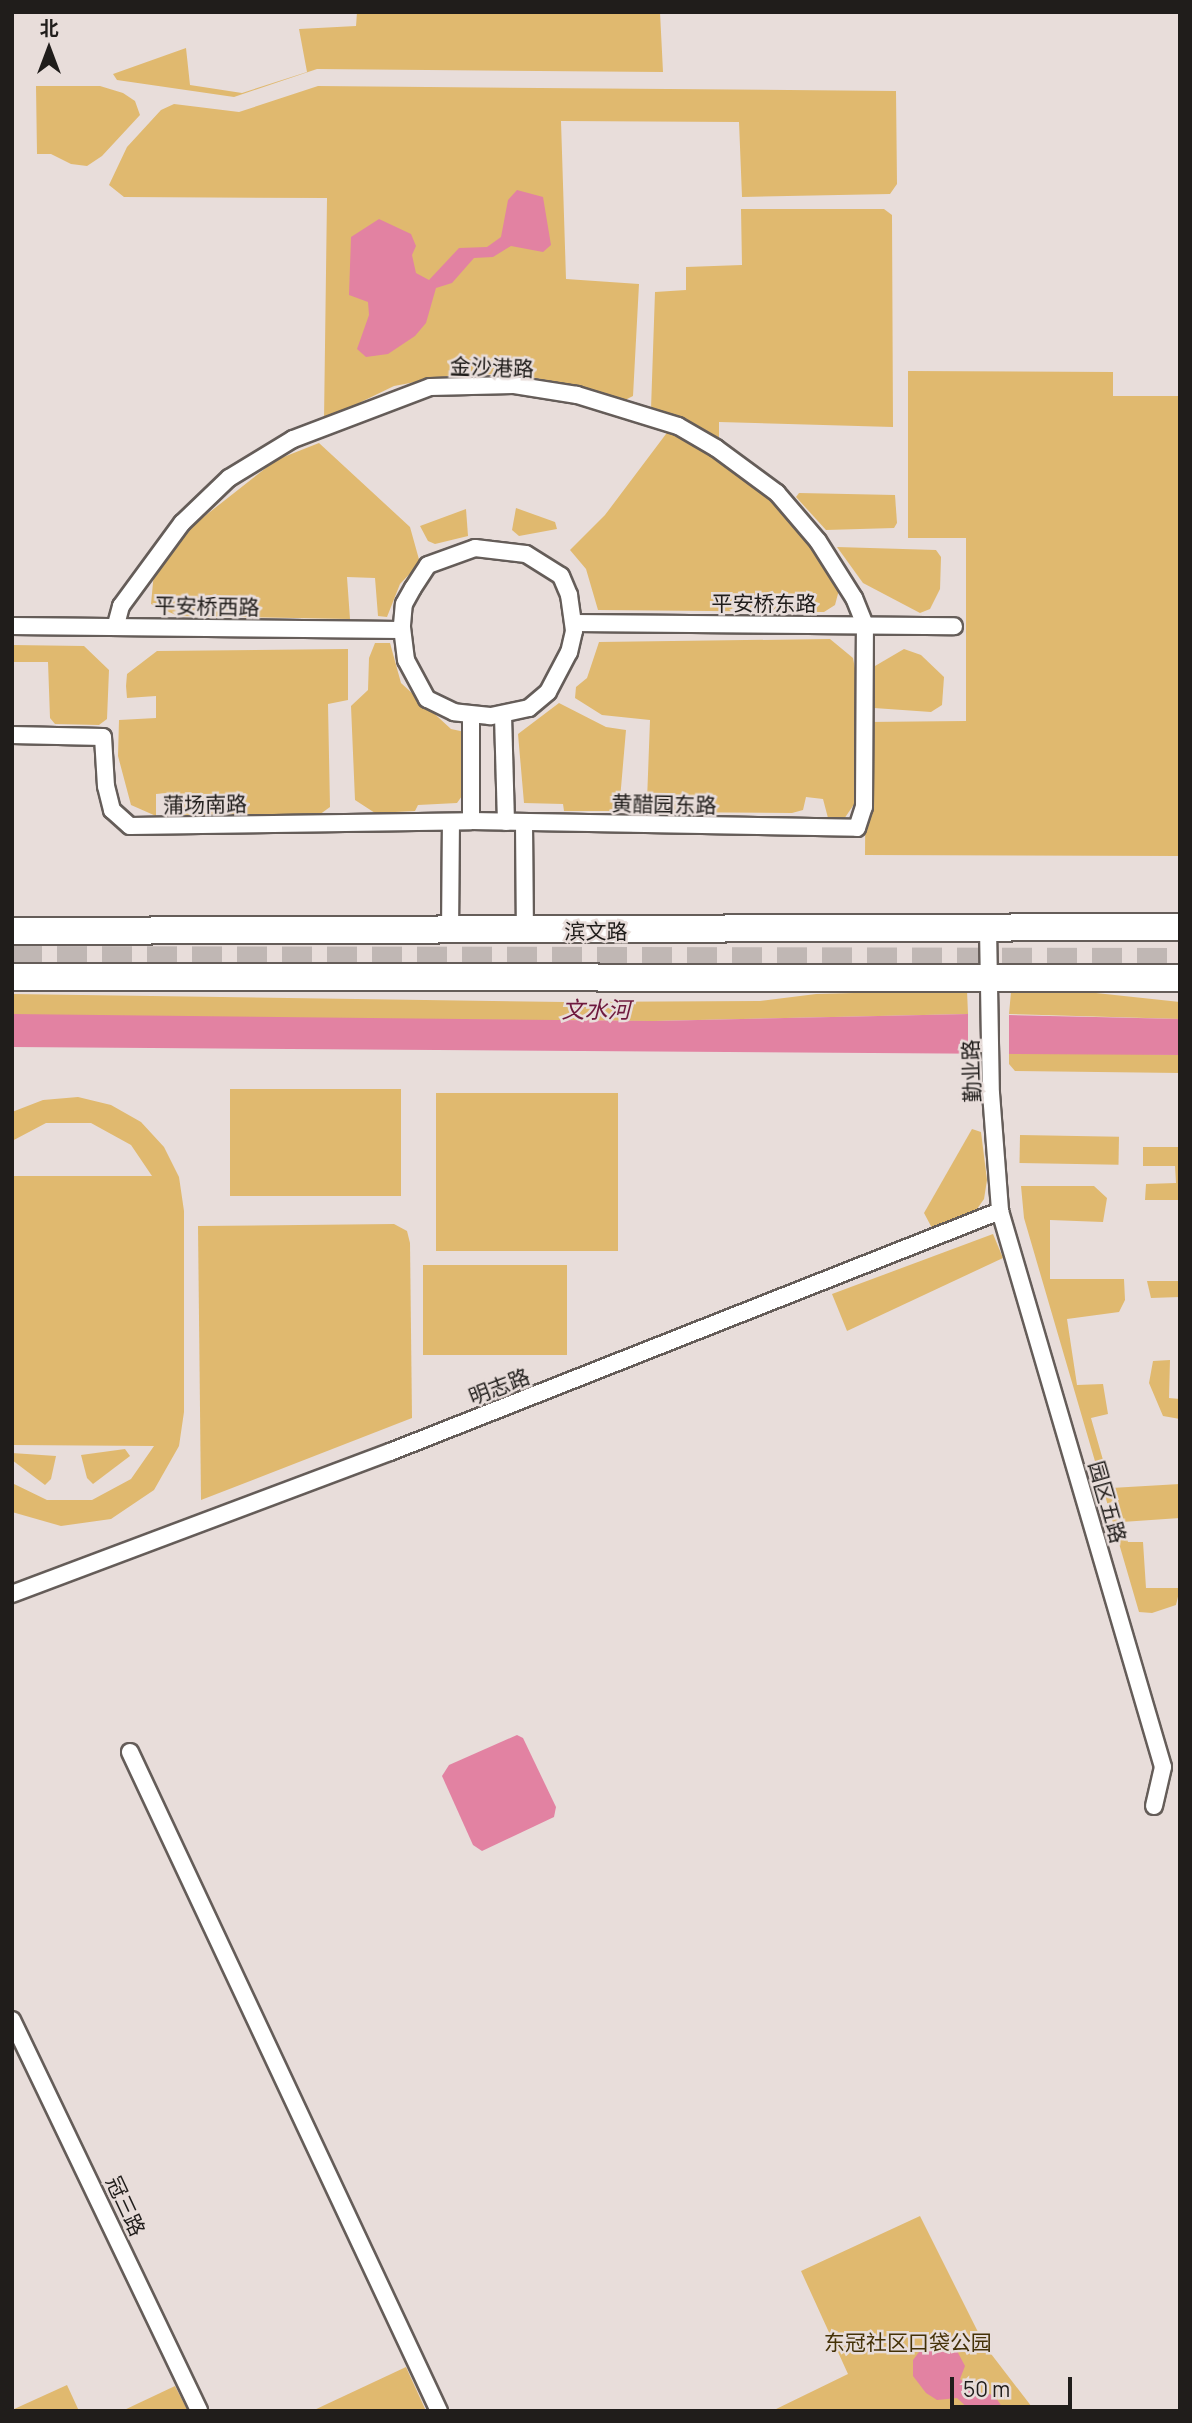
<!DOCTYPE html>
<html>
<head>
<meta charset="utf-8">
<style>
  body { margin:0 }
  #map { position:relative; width:1192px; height:2423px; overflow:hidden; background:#e8ddda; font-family:Manrope,"Noto Sans SC",sans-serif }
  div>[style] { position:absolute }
  .green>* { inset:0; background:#e0b96f; transform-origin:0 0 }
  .water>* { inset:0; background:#e282a2 }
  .pier>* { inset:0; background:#e8ddda; transform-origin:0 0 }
  .highway-tunnel>* { height:30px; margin-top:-15px; transform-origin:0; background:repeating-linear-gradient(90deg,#c0b7b4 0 30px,transparent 0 45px) }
  .roads { filter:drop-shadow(2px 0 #655d59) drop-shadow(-2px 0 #655d59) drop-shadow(0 2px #655d59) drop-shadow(0 -2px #655d59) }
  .street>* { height:16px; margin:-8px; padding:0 8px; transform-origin:8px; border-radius:8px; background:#fff }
  .primary>* { height:26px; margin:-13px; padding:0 13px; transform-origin:13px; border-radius:13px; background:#fff }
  span { translate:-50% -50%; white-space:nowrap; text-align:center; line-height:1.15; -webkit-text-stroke:5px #e8ddda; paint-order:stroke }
  .street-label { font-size:21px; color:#201d1b }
  .park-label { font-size:21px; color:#443107 }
  .water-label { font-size:23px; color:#6e193d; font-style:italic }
  .frame { position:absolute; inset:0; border:14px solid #201d1b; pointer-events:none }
  .north { position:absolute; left:14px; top:14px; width:70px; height:70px; -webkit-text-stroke:5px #e8ddda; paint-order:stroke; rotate:0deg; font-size:19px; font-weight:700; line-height:28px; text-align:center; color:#201d1b }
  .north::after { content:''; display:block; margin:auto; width:24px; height:32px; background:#201d1b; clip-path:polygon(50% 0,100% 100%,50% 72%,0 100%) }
  .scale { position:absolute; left:950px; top:2377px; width:122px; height:32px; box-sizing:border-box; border:4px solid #201d1b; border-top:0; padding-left:9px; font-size:21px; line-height:24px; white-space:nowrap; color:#201d1b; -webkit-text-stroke:5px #e8ddda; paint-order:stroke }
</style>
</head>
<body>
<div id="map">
  <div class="green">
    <i style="clip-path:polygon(357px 12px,660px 12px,663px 72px,317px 69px,234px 97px,117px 80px,113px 74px,186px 48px,190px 85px,242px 93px,307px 72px,299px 29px,356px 26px)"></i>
    <i style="clip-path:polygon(36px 86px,100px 86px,123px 93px,135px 101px,140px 115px,102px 156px,87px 166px,71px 164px,51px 154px,37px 154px)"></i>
    <i style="clip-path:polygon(318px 86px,896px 91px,897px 184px,890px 194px,742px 197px,739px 122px,561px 121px,566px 279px,639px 284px,633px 396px,621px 402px,568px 384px,515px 374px,453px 375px,394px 386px,324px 420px,327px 198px,124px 197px,109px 185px,127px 147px,161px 110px,174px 104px,239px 112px)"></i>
    <i style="clip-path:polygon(741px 209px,884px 209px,892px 215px,893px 427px,719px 422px,719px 439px,651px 409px,655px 292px,686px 290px,686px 267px,742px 265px)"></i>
    <i style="clip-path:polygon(908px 371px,1113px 372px,1113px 396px,1180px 396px,1180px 856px,865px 855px,866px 722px,966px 721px,966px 538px,908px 538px)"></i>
    <i style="clip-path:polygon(669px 430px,707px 449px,771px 495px,834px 577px,839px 590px,835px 605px,824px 612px,598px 610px,586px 569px,570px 550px,605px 515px)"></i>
    <i style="clip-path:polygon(319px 443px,410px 527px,420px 563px,400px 584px,387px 617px,378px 616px,375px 578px,347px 577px,350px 619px,178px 616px,151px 604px,154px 572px,173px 541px,276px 460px)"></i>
    <i style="clip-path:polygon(799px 493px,895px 495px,897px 523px,894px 528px,826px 530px,796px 497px)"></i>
    <i style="clip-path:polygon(516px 508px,555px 522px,557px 529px,519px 536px,512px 530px)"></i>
    <i style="clip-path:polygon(466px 509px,468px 536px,435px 544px,428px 541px,420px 526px)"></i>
    <i style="clip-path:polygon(837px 547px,936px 550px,941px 557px,940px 589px,930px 609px,920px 613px,863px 583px)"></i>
    <i style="clip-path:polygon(830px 639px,853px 658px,856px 674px,859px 797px,844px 819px,828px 818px,823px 799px,806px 797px,803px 810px,792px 813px,654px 812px,647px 801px,650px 720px,602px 715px,575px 698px,576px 687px,587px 678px,599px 642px)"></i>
    <i style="clip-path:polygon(375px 643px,390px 643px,401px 683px,451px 729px,465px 732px,462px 796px,457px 803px,418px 805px,415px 811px,375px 813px,355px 800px,351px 706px,368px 690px,369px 658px)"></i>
    <i style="clip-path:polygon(12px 645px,84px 646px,109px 670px,107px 719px,99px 725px,55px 724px,50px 718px,48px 662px,12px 662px)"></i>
    <i style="clip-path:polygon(348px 649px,348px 700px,328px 704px,330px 807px,319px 815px,176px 816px,169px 810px,167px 793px,156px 794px,156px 816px,131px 805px,118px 756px,119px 720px,156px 718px,156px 696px,127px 698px,126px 686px,127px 674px,157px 651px)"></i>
    <i style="clip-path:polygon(904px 649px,921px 655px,944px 677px,942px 705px,931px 712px,874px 708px,875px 666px)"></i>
    <i style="clip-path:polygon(559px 703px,606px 727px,626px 730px,619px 811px,564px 811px,563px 804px,524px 803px,518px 734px)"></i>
    <i style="clip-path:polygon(967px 990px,968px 1014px,654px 1021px,12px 1017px,12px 994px,564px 1002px,760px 1001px,816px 994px)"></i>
    <i style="clip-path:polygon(1011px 992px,1096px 993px,1180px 1002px,1180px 1019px,1009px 1014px)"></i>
    <i style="clip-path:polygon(1009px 1050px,1180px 1055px,1180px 1073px,1015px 1071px,1009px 1064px)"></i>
    <i style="left:230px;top:1089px;width:171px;height:107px"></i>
    <i style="left:436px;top:1093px;width:182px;height:158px"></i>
    <i style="clip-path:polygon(78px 1097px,111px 1105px,141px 1122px,164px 1147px,179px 1177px,184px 1211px,184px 1412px,179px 1446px,154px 1490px,111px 1519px,61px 1526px,12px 1512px,12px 1483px,47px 1500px,92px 1500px,131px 1479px,154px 1446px,12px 1445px,12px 1176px,152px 1176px,131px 1145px,91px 1123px,46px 1123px,12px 1141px,12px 1112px,43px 1100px)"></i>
    <i style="clip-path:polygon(972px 1129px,981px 1132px,987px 1180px,984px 1199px,977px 1209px,932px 1228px,924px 1213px)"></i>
    <i style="left:1020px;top:1135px;width:99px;height:28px;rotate:1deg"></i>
    <i style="clip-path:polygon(1143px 1147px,1180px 1147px,1180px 1200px,1145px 1200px,1146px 1184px,1176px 1183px,1175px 1166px,1143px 1166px)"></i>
    <i style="clip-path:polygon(1021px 1186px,1094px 1186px,1107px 1198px,1103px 1222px,1050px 1220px,1050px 1279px,1124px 1279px,1125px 1300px,1119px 1312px,1067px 1319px,1077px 1385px,1103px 1384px,1108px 1414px,1091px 1418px,1111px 1488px,1180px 1484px,1180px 1518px,1122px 1522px,1128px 1542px,1143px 1542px,1146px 1588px,1180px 1588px,1176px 1605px,1152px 1613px,1139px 1612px,1024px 1218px)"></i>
    <i style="clip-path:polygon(394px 1224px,407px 1231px,410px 1243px,412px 1418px,201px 1500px,198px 1226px)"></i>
    <i style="clip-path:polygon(993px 1234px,1003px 1258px,847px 1331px,832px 1294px)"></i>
    <i style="left:423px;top:1265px;width:144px;height:90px"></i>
    <i style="clip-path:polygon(1147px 1281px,1180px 1281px,1180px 1297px,1151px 1298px)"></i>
    <i style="clip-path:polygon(1170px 1360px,1169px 1398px,1180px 1399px,1180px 1419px,1163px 1416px,1149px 1383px,1153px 1361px)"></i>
    <i style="clip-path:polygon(125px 1449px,130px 1456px,93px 1484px,87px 1478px,81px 1455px)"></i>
    <i style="clip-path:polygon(12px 1453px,56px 1456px,51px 1479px,45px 1485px,12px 1460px)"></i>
    <i style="clip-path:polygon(920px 2216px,985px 2346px,1035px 2411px,772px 2411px,848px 2374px,801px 2271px)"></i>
    <i style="clip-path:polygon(406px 2367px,426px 2411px,312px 2411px)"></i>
    <i style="clip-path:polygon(67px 2385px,79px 2411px,12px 2411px,12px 2410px)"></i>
    <i style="clip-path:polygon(175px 2386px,188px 2411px,122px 2411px)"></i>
  </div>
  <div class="water">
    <i style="clip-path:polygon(517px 190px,543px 197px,551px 245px,543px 252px,511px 246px,493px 257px,474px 258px,452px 283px,436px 288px,426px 323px,415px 336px,388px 354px,366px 357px,357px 349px,369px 315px,368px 302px,349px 295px,351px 237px,379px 219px,411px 234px,416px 246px,412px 255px,416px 273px,429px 280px,459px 248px,487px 247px,501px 237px,508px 200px)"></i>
    <i style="clip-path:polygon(12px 1014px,654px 1021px,968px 1014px,1180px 1019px,1180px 1055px,12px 1047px)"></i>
    <i style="clip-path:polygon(517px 1735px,523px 1738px,556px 1807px,554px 1817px,482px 1851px,473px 1845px,442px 1776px,449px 1765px)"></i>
    <i style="clip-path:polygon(955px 2347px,965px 2366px,960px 2379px,977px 2392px,994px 2395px,1005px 2411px,971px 2411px,957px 2398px,937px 2400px,926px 2393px,913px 2376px,913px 2360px,922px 2348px)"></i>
  </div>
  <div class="pier">
    <i style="left:968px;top:1011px;width:41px;height:44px"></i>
  </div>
  <div class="highway-tunnel">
    <i style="left:12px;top:961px;width:1168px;rotate:0.1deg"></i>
  </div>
  <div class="roads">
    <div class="street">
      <i style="left:475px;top:548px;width:51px;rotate:6.7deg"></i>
      <i style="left:526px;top:554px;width:41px;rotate:32.2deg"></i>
      <i style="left:561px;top:576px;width:21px;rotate:67deg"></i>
      <i style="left:569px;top:595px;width:36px;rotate:82deg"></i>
      <i style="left:574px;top:631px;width:22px;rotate:103deg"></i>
      <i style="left:569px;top:652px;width:45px;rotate:117.7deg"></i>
      <i style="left:548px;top:692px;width:25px;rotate:140deg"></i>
      <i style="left:529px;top:708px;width:40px;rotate:168deg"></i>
      <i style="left:490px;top:716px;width:36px;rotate:-174deg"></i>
      <i style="left:454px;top:712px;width:30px;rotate:-154deg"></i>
      <i style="left:427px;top:699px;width:44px;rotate:-118.3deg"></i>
      <i style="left:406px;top:660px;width:35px;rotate:-97deg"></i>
      <i style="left:402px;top:625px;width:21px;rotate:-85deg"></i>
      <i style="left:404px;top:604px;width:18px;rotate:-61deg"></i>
      <i style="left:413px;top:588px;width:27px;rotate:-57deg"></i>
      <i style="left:428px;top:565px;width:50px;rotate:-19.9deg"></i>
      <i style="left:574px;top:623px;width:380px;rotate:0.5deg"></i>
      <i style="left:12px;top:626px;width:389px;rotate:0.6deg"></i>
      <i style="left:503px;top:715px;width:107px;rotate:88.4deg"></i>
      <i style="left:12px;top:735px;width:91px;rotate:1.3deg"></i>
      <i style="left:103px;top:737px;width:49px;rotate:86.5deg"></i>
      <i style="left:106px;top:786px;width:25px;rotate:76deg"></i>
      <i style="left:112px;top:810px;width:24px;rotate:42deg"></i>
      <i style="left:130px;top:826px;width:341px;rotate:-0.8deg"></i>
      <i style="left:471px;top:821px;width:386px;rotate:1deg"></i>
      <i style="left:857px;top:828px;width:22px;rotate:-72deg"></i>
      <i style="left:864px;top:807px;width:182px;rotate:-89.7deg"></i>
      <i style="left:865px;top:625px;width:29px;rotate:-112deg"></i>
      <i style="left:854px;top:598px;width:67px;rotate:-122.3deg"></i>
      <i style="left:818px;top:541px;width:63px;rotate:-130.5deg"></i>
      <i style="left:777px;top:493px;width:76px;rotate:-143.6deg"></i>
      <i style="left:716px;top:448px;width:44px;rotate:-149.9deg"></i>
      <i style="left:678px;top:426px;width:106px;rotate:-162.9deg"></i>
      <i style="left:577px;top:395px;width:65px;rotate:-171.1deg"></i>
      <i style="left:513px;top:385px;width:83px;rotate:178.6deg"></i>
      <i style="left:430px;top:387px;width:147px;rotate:159.2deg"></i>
      <i style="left:293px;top:439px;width:75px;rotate:148.6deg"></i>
      <i style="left:229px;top:478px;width:65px;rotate:136.2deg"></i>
      <i style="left:182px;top:523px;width:103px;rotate:126.3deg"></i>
      <i style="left:121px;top:606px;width:20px;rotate:105deg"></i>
      <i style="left:471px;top:821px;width:106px;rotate:-90deg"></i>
      <i style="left:524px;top:823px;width:109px;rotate:89.5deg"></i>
      <i style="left:988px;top:928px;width:165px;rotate:89deg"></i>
      <i style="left:991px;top:1093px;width:118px;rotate:85.6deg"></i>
      <i style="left:1000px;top:1211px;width:579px;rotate:73.66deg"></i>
      <i style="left:1163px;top:1767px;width:40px;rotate:103deg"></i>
      <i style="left:450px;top:933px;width:111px;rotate:-89.5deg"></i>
      <i style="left:12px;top:1594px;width:404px;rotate:-20.6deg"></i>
      <i style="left:390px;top:1452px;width:656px;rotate:-21.56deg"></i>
      <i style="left:130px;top:1752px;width:728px;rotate:64.88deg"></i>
      <i style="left:12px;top:2020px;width:433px;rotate:64.4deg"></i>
    </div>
    <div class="primary">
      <i style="left:12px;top:931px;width:1168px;rotate:-0.2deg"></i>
      <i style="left:12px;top:977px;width:1168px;rotate:0.05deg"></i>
    </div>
  </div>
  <div class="street-label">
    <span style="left:492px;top:367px;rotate:2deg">金沙港路</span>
    <span style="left:764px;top:603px">平安桥东路</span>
    <span style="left:207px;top:606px;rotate:1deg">平安桥西路</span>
    <span style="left:205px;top:804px;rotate:-1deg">蒲场南路</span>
    <span style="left:664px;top:804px;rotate:1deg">黄醋园东路</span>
    <span style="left:596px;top:931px">滨文路</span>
    <span style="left:971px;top:1071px;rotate:-92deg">勤业路</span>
    <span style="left:499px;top:1386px;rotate:-21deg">明志路</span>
    <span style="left:1108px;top:1502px;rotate:74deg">园区五路</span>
    <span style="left:126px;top:2206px;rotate:65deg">冠三路</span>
  </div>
  <div class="park-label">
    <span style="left:908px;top:2342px">东冠社区口袋公园</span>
  </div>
  <div class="water-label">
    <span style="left:596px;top:1009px">文水河</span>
  </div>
  <div class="frame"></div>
  <div class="north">北</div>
  <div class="scale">50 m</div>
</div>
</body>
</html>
